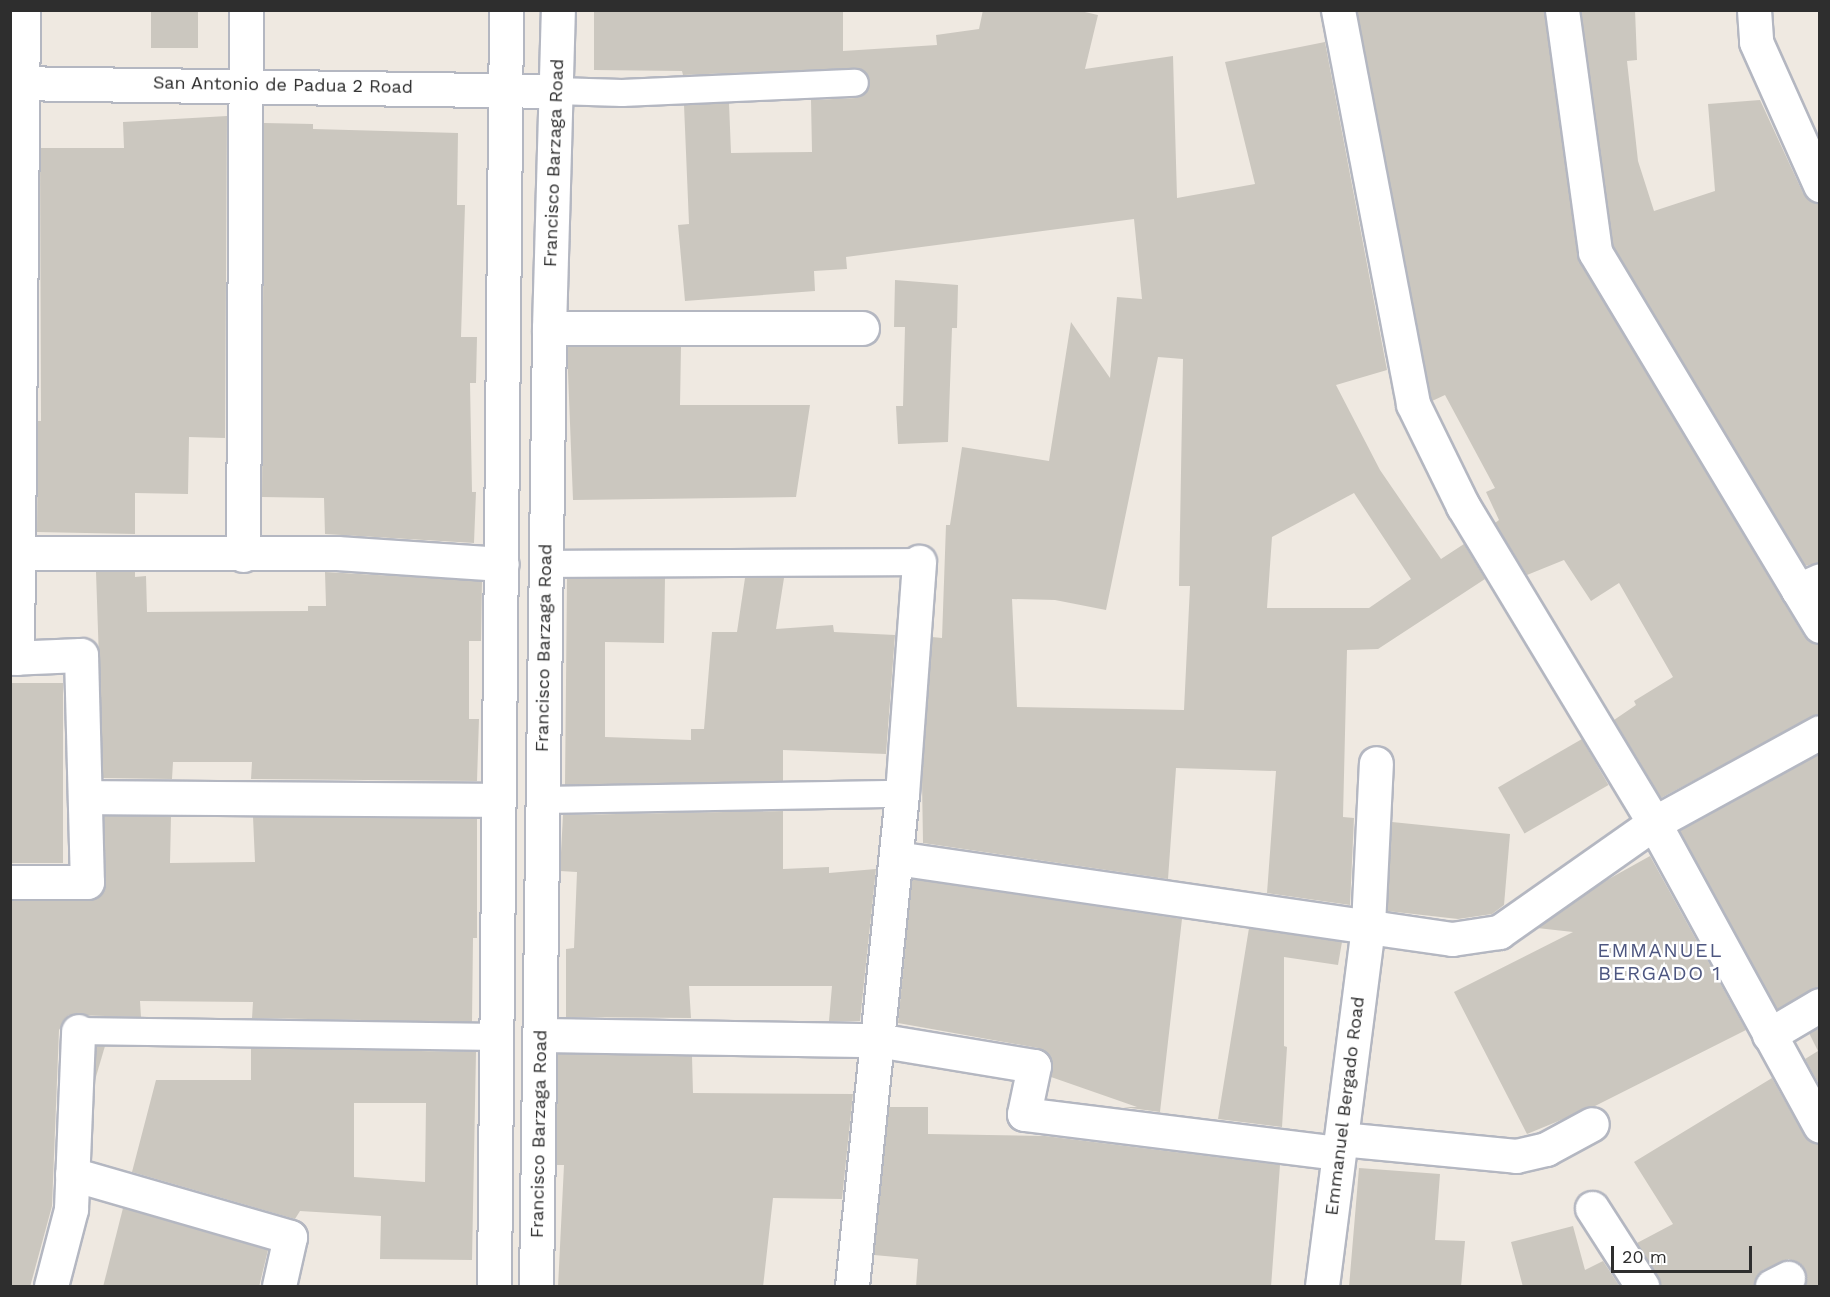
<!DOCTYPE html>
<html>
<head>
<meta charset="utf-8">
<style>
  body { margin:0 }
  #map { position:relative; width:1830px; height:1297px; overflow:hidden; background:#efe9e1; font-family:"Work Sans",sans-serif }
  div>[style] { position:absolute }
  .building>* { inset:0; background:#cbc7bf; transform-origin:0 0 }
  .roads { filter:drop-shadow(2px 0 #b4b7c1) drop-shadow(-2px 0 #b4b7c1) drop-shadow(0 2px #b4b7c1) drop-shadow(0 -2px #b4b7c1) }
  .service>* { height:26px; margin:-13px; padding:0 13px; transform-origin:13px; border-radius:13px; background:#fff }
  .pedestrian>* { height:33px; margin:-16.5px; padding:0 16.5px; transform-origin:16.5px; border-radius:16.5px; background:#fff }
  .minor>* { height:33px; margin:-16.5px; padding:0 16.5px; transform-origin:16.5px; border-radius:16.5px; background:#fff }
  .tertiary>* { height:33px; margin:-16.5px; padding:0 16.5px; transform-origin:16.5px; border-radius:16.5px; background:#fff }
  span { translate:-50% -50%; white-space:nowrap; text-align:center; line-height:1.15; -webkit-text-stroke:5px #fff; paint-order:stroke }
  .street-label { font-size:18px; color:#2e2e2e }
  .neighbourhood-label { font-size:20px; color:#4d5680; letter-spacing:1.5px }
  .frame { position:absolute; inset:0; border:12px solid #2e2e2e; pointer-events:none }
  .scale { position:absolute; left:1611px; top:1246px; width:141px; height:27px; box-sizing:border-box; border:3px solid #2e2e2e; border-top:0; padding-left:8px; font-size:18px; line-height:21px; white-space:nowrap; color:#2e2e2e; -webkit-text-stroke:4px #fff; paint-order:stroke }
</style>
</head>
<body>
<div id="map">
  <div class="building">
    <i style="left:151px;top:10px;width:47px;height:38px"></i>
    <i style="clip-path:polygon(evenodd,594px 10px,843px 10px,843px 51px,937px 45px,936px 35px,979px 29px,983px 10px,1076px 10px,1098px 15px,1085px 69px,1173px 56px,1177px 198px,1255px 184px,1225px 62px,1325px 42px,1387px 370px,1336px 385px,1380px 470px,1441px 559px,1464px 544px,1485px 579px,1378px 649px,1347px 650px,1343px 817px,1354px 818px,1350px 905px,1267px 893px,1276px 771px,1176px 768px,1168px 879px,923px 843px,922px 781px,932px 637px,942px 638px,946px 525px,950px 525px,962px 447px,1049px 461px,1071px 322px,1110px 378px,1117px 297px,1142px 299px,1134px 219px,846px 257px,847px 269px,814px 271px,815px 291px,685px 301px,678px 225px,689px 224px,684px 105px,729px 103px,731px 153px,812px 152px,811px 100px,856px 98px,868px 90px,870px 82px,862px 70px,854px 68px,683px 75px,682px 71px,594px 70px,594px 10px,1158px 357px,1183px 359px,1179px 586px,1190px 586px,1184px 710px,1017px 707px,1012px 599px,1055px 600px,1106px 610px,1158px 357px,594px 10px,1354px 493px,1411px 579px,1369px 608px,1267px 608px,1272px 537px,1354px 493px)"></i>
    <i style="clip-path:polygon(1357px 10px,1544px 10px,1579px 261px,1804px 636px,1820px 645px,1820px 713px,1661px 798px,1614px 720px,1636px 705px,1634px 701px,1673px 677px,1619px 583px,1591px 601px,1564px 560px,1527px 575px,1495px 523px,1499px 520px,1486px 492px,1495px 488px,1445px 395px,1432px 401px,1431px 398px)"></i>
    <i style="clip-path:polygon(1581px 10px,1635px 10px,1637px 60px,1627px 61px,1638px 161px,1654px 211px,1715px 191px,1708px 104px,1760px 100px,1803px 193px,1820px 204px,1820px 562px,1805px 566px,1613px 246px)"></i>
    <i style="clip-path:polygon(227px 116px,225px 438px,189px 437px,188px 494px,135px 493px,135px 534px,37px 532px,38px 421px,41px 421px,40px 148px,124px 148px,123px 122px)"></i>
    <i style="clip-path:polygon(264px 123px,313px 124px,313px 129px,458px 133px,457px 205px,465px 205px,461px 337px,477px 337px,476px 383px,470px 383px,472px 492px,476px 492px,474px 543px,325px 534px,324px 498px,262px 497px)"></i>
    <i style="clip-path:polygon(895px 280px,958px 285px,957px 328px,952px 328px,948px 442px,898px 444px,896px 406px,903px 406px,905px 327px,894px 327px)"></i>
    <i style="clip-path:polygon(567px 347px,681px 347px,680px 405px,810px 405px,796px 497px,573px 500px)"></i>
    <i style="clip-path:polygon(96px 572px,135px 572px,135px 577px,146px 576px,147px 612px,308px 611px,308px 606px,326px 606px,325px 572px,482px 581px,481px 641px,469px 641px,469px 719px,479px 719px,477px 781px,251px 779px,252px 762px,173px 762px,172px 779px,103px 778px)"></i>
    <i style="clip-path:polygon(665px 578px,664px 643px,605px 642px,605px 737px,691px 740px,691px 729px,704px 729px,712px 632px,737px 632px,745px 578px,784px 578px,776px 629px,833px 625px,834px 632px,895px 635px,886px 754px,783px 750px,783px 781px,565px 785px,567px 579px)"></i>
    <i style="left:10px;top:683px;width:53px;height:180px"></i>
    <i style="left:1582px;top:739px;width:53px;height:97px;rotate:60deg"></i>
    <i style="clip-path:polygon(1820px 754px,1820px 986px,1777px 1009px,1679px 830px)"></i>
    <i style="clip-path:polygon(783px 811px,783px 869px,829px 867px,829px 873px,876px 869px,860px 1021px,829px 1021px,832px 986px,689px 986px,691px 1018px,566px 1017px,566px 949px,574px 948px,577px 872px,560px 871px,563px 815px)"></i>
    <i style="clip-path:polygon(104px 816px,171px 816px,170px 863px,255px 862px,253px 817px,477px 819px,477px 938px,473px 938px,472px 1022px,252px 1018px,253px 1002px,140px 1001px,141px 1017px,69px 1015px,59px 1030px,52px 1206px,30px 1287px,10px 1287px,10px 901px,97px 898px,106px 882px)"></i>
    <i style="clip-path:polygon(1392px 822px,1510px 834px,1504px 905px,1492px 914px,1458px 919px,1387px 911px)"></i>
    <i style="clip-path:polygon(1650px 856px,1746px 1030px,1595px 1106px,1527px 1134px,1454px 992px,1573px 932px,1537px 928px,1598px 885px)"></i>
    <i style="clip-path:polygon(912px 879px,1182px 919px,1160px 1112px,1123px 1107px,1137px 1107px,1051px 1077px,1051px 1059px,1038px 1048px,898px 1023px)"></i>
    <i style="clip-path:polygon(1249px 928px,1342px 942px,1338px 965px,1284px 957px,1284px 1046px,1287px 1047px,1282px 1127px,1218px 1119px)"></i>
    <i style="clip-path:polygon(1820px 1027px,1820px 1086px,1805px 1059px,1818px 1051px,1809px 1033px)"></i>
    <i style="clip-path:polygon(96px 1046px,105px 1046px,95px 1080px)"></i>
    <i style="clip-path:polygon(evenodd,251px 1048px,476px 1052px,472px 1260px,380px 1259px,381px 1216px,300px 1211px,295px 1219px,132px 1172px,156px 1080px,251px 1080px,251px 1048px,354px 1103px,426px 1103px,425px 1182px,354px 1177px,354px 1103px)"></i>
    <i style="clip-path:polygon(558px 1054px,692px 1056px,693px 1093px,853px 1094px,842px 1199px,773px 1198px,763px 1287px,558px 1287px,564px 1165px,556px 1165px)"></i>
    <i style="clip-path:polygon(1772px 1078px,1804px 1135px,1820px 1145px,1820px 1287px,1804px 1287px,1804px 1269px,1789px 1259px,1763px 1270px,1754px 1287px,1661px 1287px,1637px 1243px,1673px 1224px,1634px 1162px)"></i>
    <i style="clip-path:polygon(889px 1107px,928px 1107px,928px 1134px,1045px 1136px,1280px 1165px,1271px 1287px,916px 1287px,918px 1259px,874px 1255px)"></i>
    <i style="clip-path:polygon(1359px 1168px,1440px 1174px,1435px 1240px,1465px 1241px,1461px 1287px,1349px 1287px)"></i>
    <i style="clip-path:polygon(123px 1208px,268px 1250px,259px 1287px,103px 1287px)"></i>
    <i style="clip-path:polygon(1573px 1226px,1585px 1270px,1603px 1261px,1620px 1287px,1523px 1287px,1511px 1242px)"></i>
  </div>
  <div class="roads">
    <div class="service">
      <i style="left:556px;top:91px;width:66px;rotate:1.7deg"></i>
      <i style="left:622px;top:93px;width:233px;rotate:-2.5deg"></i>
      <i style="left:545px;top:564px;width:374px;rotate:-0.3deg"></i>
      <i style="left:542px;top:800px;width:360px;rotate:-1deg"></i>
      <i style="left:78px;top:1031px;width:421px;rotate:0.8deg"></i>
    </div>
    <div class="pedestrian">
      <i style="left:1338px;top:10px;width:401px;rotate:79.2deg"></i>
      <i style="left:1413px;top:404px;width:114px;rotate:63.9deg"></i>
      <i style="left:1463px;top:506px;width:370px;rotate:58.9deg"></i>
      <i style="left:1654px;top:823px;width:345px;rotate:61.3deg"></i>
      <i style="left:1562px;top:10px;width:244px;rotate:82.2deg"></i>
      <i style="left:1595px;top:252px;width:394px;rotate:59deg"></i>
      <i style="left:1798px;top:590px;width:24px;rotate:-24deg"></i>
      <i style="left:1754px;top:10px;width:32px;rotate:86deg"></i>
      <i style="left:1756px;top:42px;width:157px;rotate:65.9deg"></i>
      <i style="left:549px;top:328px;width:313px"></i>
      <i style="left:243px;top:555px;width:545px;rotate:-89.68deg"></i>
      <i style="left:541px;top:1035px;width:336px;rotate:0.9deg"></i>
      <i style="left:877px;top:1040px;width:159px;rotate:9.4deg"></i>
      <i style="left:1034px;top:1066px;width:49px;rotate:101.8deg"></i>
      <i style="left:1024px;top:1114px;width:317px;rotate:7.1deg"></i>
      <i style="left:1769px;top:1035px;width:59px;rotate:-30.5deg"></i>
      <i style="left:1592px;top:1208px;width:93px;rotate:57.3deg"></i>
      <i style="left:852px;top:1286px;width:495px;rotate:-84.2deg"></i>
      <i style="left:902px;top:794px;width:233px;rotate:-85.8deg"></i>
      <i style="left:1772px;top:1286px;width:18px;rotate:-27deg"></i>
    </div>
    <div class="minor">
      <i style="left:10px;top:83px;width:546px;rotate:0.84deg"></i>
      <i style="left:17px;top:553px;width:320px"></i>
      <i style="left:337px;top:553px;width:165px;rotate:3.8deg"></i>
      <i style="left:1798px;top:590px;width:42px;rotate:58.6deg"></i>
      <i style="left:10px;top:658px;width:71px;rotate:-2.4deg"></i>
      <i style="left:81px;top:655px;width:227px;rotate:88.5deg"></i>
      <i style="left:87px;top:882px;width:77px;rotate:180deg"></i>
      <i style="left:17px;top:658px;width:648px;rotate:-89.47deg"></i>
      <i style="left:85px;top:797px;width:413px;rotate:0.4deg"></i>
      <i style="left:896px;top:858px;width:562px;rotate:8.29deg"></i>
      <i style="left:1452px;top:939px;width:48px;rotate:-8.5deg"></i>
      <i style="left:1499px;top:932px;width:189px;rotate:-35.1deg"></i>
      <i style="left:1654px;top:823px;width:189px;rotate:-28.7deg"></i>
      <i style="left:1341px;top:1139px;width:176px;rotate:5.5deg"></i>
      <i style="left:1516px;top:1156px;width:31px;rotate:-13deg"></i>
      <i style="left:1546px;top:1149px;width:52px;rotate:-28.5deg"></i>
      <i style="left:72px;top:1174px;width:227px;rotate:16.1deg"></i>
      <i style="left:290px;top:1237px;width:50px;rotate:102.7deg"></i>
      <i style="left:51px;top:1286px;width:80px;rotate:-75.4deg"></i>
      <i style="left:71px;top:1209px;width:178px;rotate:-87.7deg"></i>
      <i style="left:1322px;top:1286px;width:364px;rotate:-82.7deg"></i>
      <i style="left:1368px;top:925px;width:162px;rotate:-87.2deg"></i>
    </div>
    <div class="tertiary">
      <i style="left:494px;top:1286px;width:1276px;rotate:-89.46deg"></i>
      <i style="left:536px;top:1286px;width:958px;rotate:-89.22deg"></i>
      <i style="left:549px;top:328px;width:318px;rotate:-88.4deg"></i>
    </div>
  </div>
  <div class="street-label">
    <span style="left:283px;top:85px;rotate:1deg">San Antonio de Padua 2 Road</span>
    <span style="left:554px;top:163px;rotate:-88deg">Francisco Barzaga Road</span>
    <span style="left:544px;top:648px;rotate:-89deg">Francisco Barzaga Road</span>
    <span style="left:1345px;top:1106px;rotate:-83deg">Emmanuel Bergado Road</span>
    <span style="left:539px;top:1134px;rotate:-89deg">Francisco Barzaga Road</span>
  </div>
  <div class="neighbourhood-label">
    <span style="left:1660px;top:962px">EMMANUEL<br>BERGADO 1</span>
  </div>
  <div class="frame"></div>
  <div class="scale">20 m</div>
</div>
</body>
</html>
